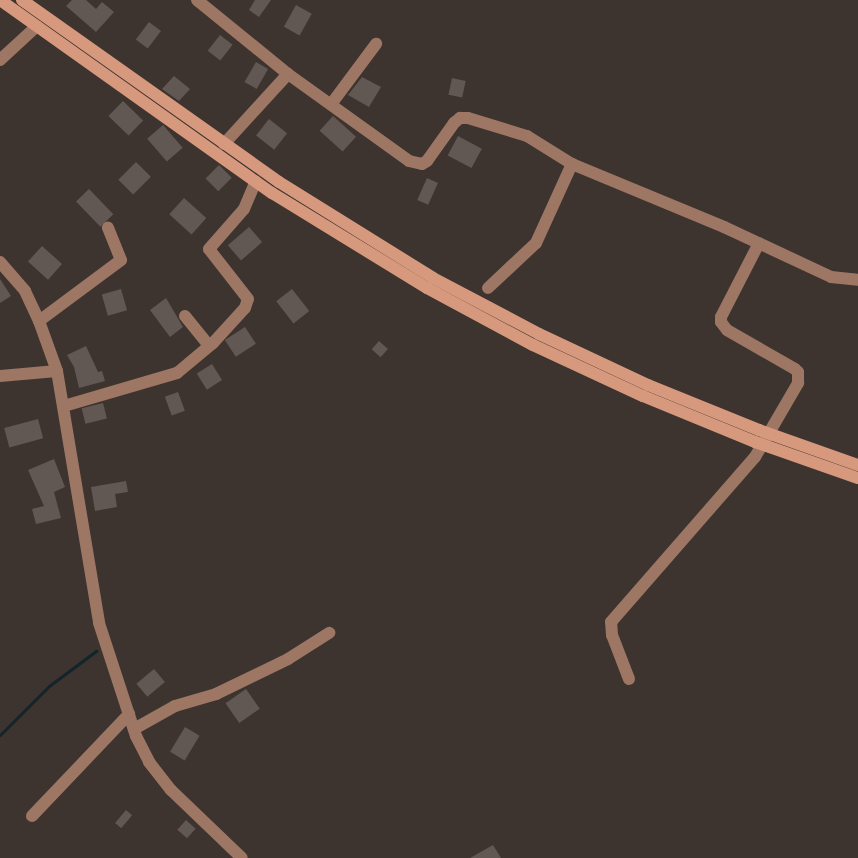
<!DOCTYPE html>
<html>
<head>
<meta charset="utf-8">
<style>
  body { margin:0 }
  #map { position:relative; width:858px; height:858px; overflow:hidden; background:#3d332f; font-family:Ubuntu,sans-serif }
  div>[style] { position:absolute }
  .stream>* { height:3px; margin:-1.5px; padding:0 1.5px; transform-origin:1.5px; border-radius:1.5px; background:#13242a }
  .building>* { inset:0; background:#625853; transform-origin:0 0 }
  .minor>* { height:12px; margin:-6px; padding:0 6px; transform-origin:6px; border-radius:6px; background:#9d7664 }
  .secondary>* { height:12px; margin:-6px; padding:0 6px; transform-origin:6px; border-radius:6px; background:#d7997d }
  span { translate:-50% -50%; white-space:nowrap; text-align:center; line-height:1.15; -webkit-text-stroke:5px #201c1a; paint-order:stroke }
</style>
</head>
<body>
<div id="map">
  <div class="stream">
    <i style="left:0;top:735px;width:69px;rotate:-45deg"></i>
    <i style="left:49px;top:686px;width:59px;rotate:-36.7deg"></i>
  </div>
  <div class="building">
    <i style="clip-path:polygon(72px 0,86px 0,96px 9px,102px 2px,114px 12px,96px 32px,66px 6px)"></i>
    <i style="clip-path:polygon(255px 0,271px 0,259px 17px,249px 10px)"></i>
    <i style="left:296px;top:5px;width:18px;height:25px;rotate:29deg"></i>
    <i style="left:149px;top:22px;width:15px;height:22px;rotate:37deg"></i>
    <i style="left:220px;top:35px;width:16px;height:20px;rotate:38deg"></i>
    <i style="left:256px;top:62px;width:14px;height:23px;rotate:30deg"></i>
    <i style="clip-path:polygon(174px 76px,190px 89px,179px 101px,162px 89px)"></i>
    <i style="clip-path:polygon(362px 77px,381px 87px,369px 107px,348px 95px)"></i>
    <i style="left:452px;top:78px;width:14px;height:17px;rotate:12deg"></i>
    <i style="left:123px;top:101px;width:28px;height:21px;rotate:44deg"></i>
    <i style="left:333px;top:116px;width:31px;height:20px;rotate:42deg"></i>
    <i style="left:269px;top:119px;width:23px;height:21px;rotate:38deg"></i>
    <i style="left:163px;top:125px;width:30px;height:21px;rotate:49deg"></i>
    <i style="left:458px;top:136px;width:27px;height:22px;rotate:28deg"></i>
    <i style="left:136px;top:162px;width:21px;height:25px;rotate:45deg"></i>
    <i style="left:219px;top:165px;width:18px;height:19px;rotate:45deg"></i>
    <i style="left:427px;top:178px;width:12px;height:24px;rotate:24deg"></i>
    <i style="left:89px;top:189px;width:35px;height:18px;rotate:46deg"></i>
    <i style="left:184px;top:198px;width:30px;height:22px;rotate:42deg"></i>
    <i style="left:249px;top:227px;width:20px;height:28px;rotate:49deg"></i>
    <i style="left:42px;top:246px;width:27px;height:21px;rotate:42deg"></i>
    <i style="clip-path:polygon(0 279px,11px 296px,0 303px)"></i>
    <i style="left:121px;top:289px;width:22px;height:20px;rotate:74deg"></i>
    <i style="left:292px;top:289px;width:28px;height:20px;rotate:52deg"></i>
    <i style="clip-path:polygon(166px 298px,183px 327px,170px 337px,150px 310px)"></i>
    <i style="left:245px;top:327px;width:20px;height:24px;rotate:57deg"></i>
    <i style="left:379px;top:341px;width:12px;height:11px;rotate:42deg"></i>
    <i style="clip-path:polygon(86px 346px,98px 372px,102px 371px,105px 381px,79px 388px,74px 367px,67px 355px)"></i>
    <i style="left:212px;top:364px;width:19px;height:18px;rotate:58deg"></i>
    <i style="left:178px;top:392px;width:20px;height:14px;rotate:70deg"></i>
    <i style="left:103px;top:403px;width:16px;height:22px;rotate:76deg"></i>
    <i style="left:38px;top:419px;width:20px;height:35px;rotate:75deg"></i>
    <i style="clip-path:polygon(54px 459px,65px 487px,54px 492px,61px 518px,36px 524px,32px 509px,44px 506px,28px 470px)"></i>
    <i style="clip-path:polygon(126px 481px,128px 492px,115px 494px,117px 507px,95px 511px,91px 487px)"></i>
    <i style="left:154px;top:669px;width:17px;height:23px;rotate:50deg"></i>
    <i style="left:246px;top:689px;width:24px;height:25px;rotate:55deg"></i>
    <i style="left:185px;top:727px;width:17px;height:29px;rotate:31deg"></i>
    <i style="left:126px;top:810px;width:8px;height:17px;rotate:40deg"></i>
    <i style="left:186px;top:820px;width:13px;height:13px;rotate:42deg"></i>
    <i style="clip-path:polygon(493px 845px,501px 858px,470px 858px)"></i>
  </div>
  <div class="minor">
    <i style="left:197px;top:0;width:117px;rotate:39.1deg"></i>
    <i style="left:288px;top:74px;width:149px;rotate:35.7deg"></i>
    <i style="left:409px;top:161px;width:13px;rotate:13deg"></i>
    <i style="left:422px;top:164px;width:6px;rotate:-31deg"></i>
    <i style="left:427px;top:161px;width:47px;rotate:-54.6deg"></i>
    <i style="left:454px;top:123px;width:8px;rotate:-40deg"></i>
    <i style="left:460px;top:118px;width:8px"></i>
    <i style="left:468px;top:118px;width:62px;rotate:17deg"></i>
    <i style="left:527px;top:136px;width:53px;rotate:31.9deg"></i>
    <i style="left:572px;top:164px;width:165px;rotate:22.5deg"></i>
    <i style="left:724px;top:227px;width:118px;rotate:25deg"></i>
    <i style="left:831px;top:277px;width:27px;rotate:6deg"></i>
    <i style="left:0;top:60px;width:50px;rotate:-42.6deg"></i>
    <i style="left:332px;top:103px;width:74px;rotate:-53.3deg"></i>
    <i style="left:224px;top:144px;width:95px;rotate:-47.6deg"></i>
    <i style="left:0;top:262px;width:38px;rotate:49deg"></i>
    <i style="left:25px;top:291px;width:33px;rotate:65deg"></i>
    <i style="left:39px;top:321px;width:53px;rotate:70.2deg"></i>
    <i style="left:57px;top:371px;width:255px;rotate:80.5deg"></i>
    <i style="left:99px;top:623px;width:119px;rotate:71.9deg"></i>
    <i style="left:136px;top:736px;width:29px;rotate:63deg"></i>
    <i style="left:149px;top:762px;width:36px;rotate:52deg"></i>
    <i style="left:171px;top:790px;width:98px;rotate:43.8deg"></i>
    <i style="left:488px;top:288px;width:66px;rotate:-43.2deg"></i>
    <i style="left:536px;top:243px;width:87px;rotate:-65.5deg"></i>
    <i style="left:185px;top:316px;width:38px;rotate:51deg"></i>
    <i style="left:39px;top:321px;width:102px;rotate:-36.6deg"></i>
    <i style="left:121px;top:260px;width:35px;rotate:-112deg"></i>
    <i style="left:0;top:376px;width:57px;rotate:-5deg"></i>
    <i style="left:64px;top:406px;width:118px;rotate:-16.3deg"></i>
    <i style="left:177px;top:373px;width:47px;rotate:-39.8deg"></i>
    <i style="left:213px;top:343px;width:47px;rotate:-47.6deg"></i>
    <i style="left:245px;top:308px;width:9px;rotate:-72deg"></i>
    <i style="left:248px;top:299px;width:63px;rotate:-128deg"></i>
    <i style="left:209px;top:249px;width:53px;rotate:-48.8deg"></i>
    <i style="left:244px;top:209px;width:30px;rotate:-67deg"></i>
    <i style="left:629px;top:679px;width:47px;rotate:-111.1deg"></i>
    <i style="left:612px;top:635px;width:13px;rotate:-94deg"></i>
    <i style="left:611px;top:622px;width:219px;rotate:-48.9deg"></i>
    <i style="left:755px;top:457px;width:86px;rotate:-59.8deg"></i>
    <i style="left:798px;top:383px;width:11px;rotate:-90deg"></i>
    <i style="left:798px;top:372px;width:4px;rotate:-135deg"></i>
    <i style="left:795px;top:369px;width:78px;rotate:-150.2deg"></i>
    <i style="left:727px;top:330px;width:10px;rotate:-127deg"></i>
    <i style="left:721px;top:322px;width:5px;rotate:-90deg"></i>
    <i style="left:721px;top:317px;width:83px;rotate:-62.8deg"></i>
    <i style="left:134px;top:729px;width:47px;rotate:-29.3deg"></i>
    <i style="left:175px;top:706px;width:43px;rotate:-16.3deg"></i>
    <i style="left:216px;top:694px;width:80px;rotate:-25.9deg"></i>
    <i style="left:288px;top:659px;width:49px;rotate:-32.4deg"></i>
    <i style="left:32px;top:816px;width:141px;rotate:-46.4deg"></i>
  </div>
  <div class="secondary">
    <i style="left:0;top:0;width:334px;rotate:35.4deg"></i>
    <i style="left:272px;top:193px;width:182px;rotate:31.5deg"></i>
    <i style="left:427px;top:288px;width:120px;rotate:28.3deg"></i>
    <i style="left:533px;top:345px;width:121px;rotate:24.9deg"></i>
    <i style="left:643px;top:396px;width:121px;rotate:22.3deg"></i>
    <i style="left:755px;top:442px;width:109px;rotate:19.3deg"></i>
    <i style="left:22px;top:0;width:315px;rotate:35.3deg"></i>
    <i style="left:279px;top:182px;width:181px;rotate:31.9deg"></i>
    <i style="left:433px;top:278px;width:120px;rotate:27.8deg"></i>
    <i style="left:539px;top:334px;width:120px;rotate:25.1deg"></i>
    <i style="left:648px;top:385px;width:120px;rotate:22.1deg"></i>
    <i style="left:759px;top:430px;width:105px;rotate:19.5deg"></i>
  </div>
</div>
</body>
</html>
